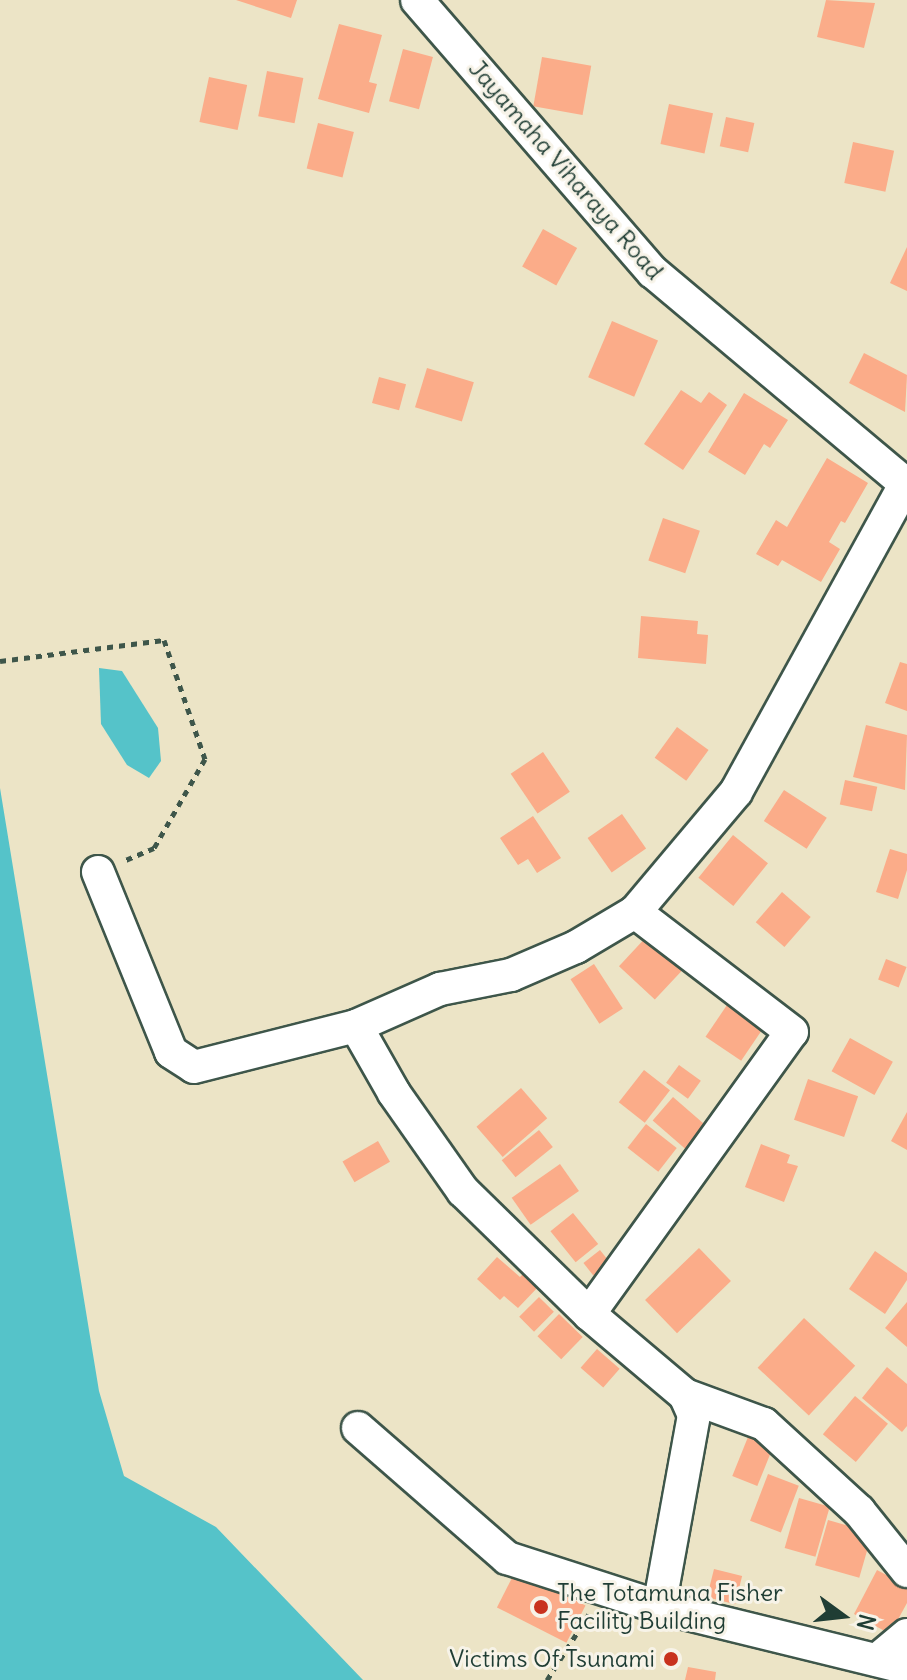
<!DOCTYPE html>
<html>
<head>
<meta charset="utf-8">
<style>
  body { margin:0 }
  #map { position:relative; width:907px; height:1680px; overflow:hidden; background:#ece4c6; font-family:Delius,sans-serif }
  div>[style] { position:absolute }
  .water>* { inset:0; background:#55c3c9 }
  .building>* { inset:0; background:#fbac89; transform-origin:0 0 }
  .path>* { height:5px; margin-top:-2.5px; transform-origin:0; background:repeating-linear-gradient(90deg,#3e564a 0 6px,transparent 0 12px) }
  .roads { filter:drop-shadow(2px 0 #3e564a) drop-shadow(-2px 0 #3e564a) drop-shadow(0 2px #3e564a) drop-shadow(0 -2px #3e564a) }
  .street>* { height:32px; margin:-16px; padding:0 16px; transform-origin:16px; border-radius:16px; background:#fff }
  .dots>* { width:22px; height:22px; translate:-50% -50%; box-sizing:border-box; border:4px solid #f7f3e8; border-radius:50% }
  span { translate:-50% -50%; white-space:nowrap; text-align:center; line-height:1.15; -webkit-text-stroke:6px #f7f3e8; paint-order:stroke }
  .street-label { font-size:24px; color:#1f3d34 }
  .poi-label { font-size:24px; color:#1f3d34 }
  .left { translate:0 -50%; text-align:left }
  .right { translate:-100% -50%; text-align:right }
  .north { position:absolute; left:803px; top:1576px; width:80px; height:80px; -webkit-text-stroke:6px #f7f3e8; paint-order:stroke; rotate:105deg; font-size:22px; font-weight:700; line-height:32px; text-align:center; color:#1f3d34 }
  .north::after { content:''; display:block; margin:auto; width:28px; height:36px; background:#1f3d34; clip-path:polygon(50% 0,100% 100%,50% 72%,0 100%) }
</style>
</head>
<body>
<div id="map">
  <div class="water">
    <i style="clip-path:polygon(99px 668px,122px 671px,158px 728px,161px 761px,149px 778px,127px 765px,101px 724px)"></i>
    <i style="clip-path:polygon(0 788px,99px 1391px,124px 1476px,216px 1527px,363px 1680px,0 1680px)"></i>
  </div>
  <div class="building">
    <i style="clip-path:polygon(236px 0,297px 0,291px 18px)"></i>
    <i style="clip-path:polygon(826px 0,875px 3px,864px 48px,817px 37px)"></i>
    <i style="clip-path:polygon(339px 24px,382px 35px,369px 82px,377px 84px,369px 113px,318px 99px)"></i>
    <i style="left:403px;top:49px;width:31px;height:54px;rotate:15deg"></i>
    <i style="left:542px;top:57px;width:50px;height:50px;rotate:10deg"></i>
    <i style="left:267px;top:71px;width:37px;height:46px;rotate:11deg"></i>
    <i style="left:209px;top:77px;width:39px;height:46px;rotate:12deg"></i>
    <i style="left:669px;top:104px;width:45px;height:41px;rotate:12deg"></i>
    <i style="left:726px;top:117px;width:29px;height:30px;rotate:12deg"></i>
    <i style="left:318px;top:123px;width:37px;height:47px;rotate:14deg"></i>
    <i style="left:853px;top:142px;width:42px;height:42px;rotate:12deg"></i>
    <i style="left:543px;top:229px;width:39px;height:43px;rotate:29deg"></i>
    <i style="clip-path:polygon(907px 247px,907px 291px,890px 283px)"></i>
    <i style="left:612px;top:321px;width:50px;height:61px;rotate:23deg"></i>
    <i style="clip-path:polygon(864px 353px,907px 375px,905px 412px,849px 383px)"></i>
    <i style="left:427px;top:368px;width:49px;height:41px;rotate:17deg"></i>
    <i style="left:379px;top:377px;width:28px;height:27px;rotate:15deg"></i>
    <i style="clip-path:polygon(681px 390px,701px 403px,709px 392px,727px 405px,683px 470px,644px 444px)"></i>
    <i style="clip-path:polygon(744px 393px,788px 420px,770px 448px,764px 444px,745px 475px,708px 452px)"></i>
    <i style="clip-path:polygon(827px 458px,868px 483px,845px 523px,841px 521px,829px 542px,840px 549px,821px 582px,782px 560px,778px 566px,756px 554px,776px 520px,787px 527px)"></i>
    <i style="left:663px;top:518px;width:39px;height:45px;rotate:19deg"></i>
    <i style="clip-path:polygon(641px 616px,698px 621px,697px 634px,708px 635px,706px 664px,638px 658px)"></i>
    <i style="clip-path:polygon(900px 662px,907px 664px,907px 711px,885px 703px)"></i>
    <i style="clip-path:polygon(866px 725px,907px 735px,905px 790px,853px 777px)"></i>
    <i style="left:677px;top:727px;width:39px;height:38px;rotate:36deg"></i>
    <i style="left:543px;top:752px;width:48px;height:39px;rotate:56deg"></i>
    <i style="left:845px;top:780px;width:33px;height:25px;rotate:12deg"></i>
    <i style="left:784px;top:790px;width:51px;height:37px;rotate:33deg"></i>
    <i style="left:622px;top:814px;width:42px;height:42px;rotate:55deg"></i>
    <i style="clip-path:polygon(533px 816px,561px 858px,537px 873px,528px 859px,518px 865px,500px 838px)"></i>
    <i style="left:733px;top:835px;width:45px;height:55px;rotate:39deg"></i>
    <i style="clip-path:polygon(890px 849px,907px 854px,907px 870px,898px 899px,876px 892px)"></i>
    <i style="left:782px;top:892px;width:38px;height:40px;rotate:41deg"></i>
    <i style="left:649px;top:934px;width:49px;height:44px;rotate:43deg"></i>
    <i style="left:886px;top:959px;width:22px;height:22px;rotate:21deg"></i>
    <i style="left:594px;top:964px;width:53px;height:28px;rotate:57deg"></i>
    <i style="left:729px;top:1002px;width:43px;height:42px;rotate:34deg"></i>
    <i style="left:850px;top:1038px;width:49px;height:38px;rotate:29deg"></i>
    <i style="left:679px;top:1065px;width:27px;height:22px;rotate:36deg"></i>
    <i style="left:644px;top:1070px;width:33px;height:41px;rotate:38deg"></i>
    <i style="left:808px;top:1079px;width:53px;height:43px;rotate:19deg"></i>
    <i style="left:521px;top:1088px;width:40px;height:59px;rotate:49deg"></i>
    <i style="left:673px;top:1097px;width:45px;height:31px;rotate:41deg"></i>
    <i style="clip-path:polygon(907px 1112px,907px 1150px,891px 1141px)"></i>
    <i style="left:646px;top:1124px;width:39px;height:30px;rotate:38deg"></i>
    <i style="left:539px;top:1130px;width:22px;height:48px;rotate:51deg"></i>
    <i style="left:378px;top:1141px;width:24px;height:41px;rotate:60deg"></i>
    <i style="clip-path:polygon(761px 1144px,790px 1155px,787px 1163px,798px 1166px,784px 1202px,745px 1187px)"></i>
    <i style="left:560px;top:1164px;width:33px;height:59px;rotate:55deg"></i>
    <i style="left:573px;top:1213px;width:40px;height:29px;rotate:51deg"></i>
    <i style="left:699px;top:1248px;width:46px;height:75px;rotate:46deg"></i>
    <i style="left:600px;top:1250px;width:16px;height:21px;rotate:52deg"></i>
    <i style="clip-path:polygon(875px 1251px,907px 1273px,907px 1280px,885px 1314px,849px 1289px)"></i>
    <i style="clip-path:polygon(497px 1257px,520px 1277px,524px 1273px,539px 1286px,518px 1308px,504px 1296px,500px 1300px,477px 1279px)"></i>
    <i style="left:539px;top:1297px;width:21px;height:28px;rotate:45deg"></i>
    <i style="clip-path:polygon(907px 1302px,907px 1347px,885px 1328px)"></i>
    <i style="left:559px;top:1314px;width:33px;height:31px;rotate:44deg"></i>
    <i style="left:804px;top:1318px;width:70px;height:68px;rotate:43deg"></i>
    <i style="left:597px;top:1349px;width:30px;height:25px;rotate:41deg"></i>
    <i style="clip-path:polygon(887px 1367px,907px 1384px,907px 1426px,902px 1432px,862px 1398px)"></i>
    <i style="left:855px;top:1396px;width:43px;height:50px;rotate:40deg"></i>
    <i style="left:748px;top:1437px;width:27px;height:42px;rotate:22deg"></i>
    <i style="left:768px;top:1474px;width:33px;height:50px;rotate:21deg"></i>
    <i style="left:799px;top:1498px;width:32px;height:52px;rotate:16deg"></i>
    <i style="left:828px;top:1520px;width:46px;height:47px;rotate:16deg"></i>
    <i style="left:714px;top:1569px;width:29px;height:29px;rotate:14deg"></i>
    <i style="left:516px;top:1570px;width:78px;height:42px;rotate:27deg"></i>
    <i style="clip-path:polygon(877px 1570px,907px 1586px,907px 1603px,890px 1634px,854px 1614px)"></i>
    <i style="clip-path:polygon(688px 1667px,716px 1672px,715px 1680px,685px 1680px)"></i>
  </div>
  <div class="path">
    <i style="left:0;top:661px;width:165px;rotate:-7.3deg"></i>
    <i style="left:164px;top:640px;width:126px;rotate:71deg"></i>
    <i style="left:205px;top:759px;width:103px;rotate:119.8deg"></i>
    <i style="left:154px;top:848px;width:33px;rotate:157deg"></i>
    <i style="left:547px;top:1680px;width:78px;rotate:-57.5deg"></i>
  </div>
  <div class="roads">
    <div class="street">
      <i style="left:417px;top:0;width:360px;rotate:49.1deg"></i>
      <i style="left:653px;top:272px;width:331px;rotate:40deg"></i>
      <i style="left:98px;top:872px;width:194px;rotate:67.9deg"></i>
      <i style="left:171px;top:1052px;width:27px;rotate:33deg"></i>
      <i style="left:194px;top:1067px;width:167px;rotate:-14.2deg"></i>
      <i style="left:356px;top:1026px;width:77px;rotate:60.4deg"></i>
      <i style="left:394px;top:1093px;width:120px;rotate:54.9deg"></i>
      <i style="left:463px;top:1191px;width:176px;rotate:44.3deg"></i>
      <i style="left:589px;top:1314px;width:126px;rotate:40.2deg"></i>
      <i style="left:685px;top:1395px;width:22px;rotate:66deg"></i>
      <i style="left:694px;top:1415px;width:195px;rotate:100.3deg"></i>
      <i style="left:356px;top:1026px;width:92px;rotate:-23.8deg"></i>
      <i style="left:440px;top:989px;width:72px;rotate:-11.2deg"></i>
      <i style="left:511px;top:975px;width:71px;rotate:-23.3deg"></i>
      <i style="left:576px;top:947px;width:69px;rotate:-30.7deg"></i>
      <i style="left:589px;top:1314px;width:347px;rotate:-54.3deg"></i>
      <i style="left:792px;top:1032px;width:198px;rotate:-142.6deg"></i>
      <i style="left:635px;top:912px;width:157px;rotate:-49.9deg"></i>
      <i style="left:736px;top:792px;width:355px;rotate:-61.2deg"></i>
      <i style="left:685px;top:1395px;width:84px;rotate:20.2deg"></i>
      <i style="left:764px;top:1424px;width:129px;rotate:42.5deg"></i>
      <i style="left:859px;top:1511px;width:77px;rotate:51.3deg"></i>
      <i style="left:358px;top:1428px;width:198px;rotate:41.1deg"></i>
      <i style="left:507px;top:1558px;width:160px;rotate:17.9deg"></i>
      <i style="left:659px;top:1607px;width:255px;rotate:13.8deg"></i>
      <i style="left:877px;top:1660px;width:39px;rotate:-40deg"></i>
    </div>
  </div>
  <div class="dots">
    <i style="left:541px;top:1607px;background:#c8321e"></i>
    <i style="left:671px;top:1659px;background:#c8321e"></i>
  </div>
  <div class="street-label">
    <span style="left:566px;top:170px;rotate:49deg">Jayamaha Viharaya Road</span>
  </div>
  <div class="poi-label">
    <span class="left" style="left:557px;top:1607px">The Totamuna Fisher<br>Facility Building</span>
    <span class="right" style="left:655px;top:1659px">Victims Of Tsunami</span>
  </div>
  <div class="north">N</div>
</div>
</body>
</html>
